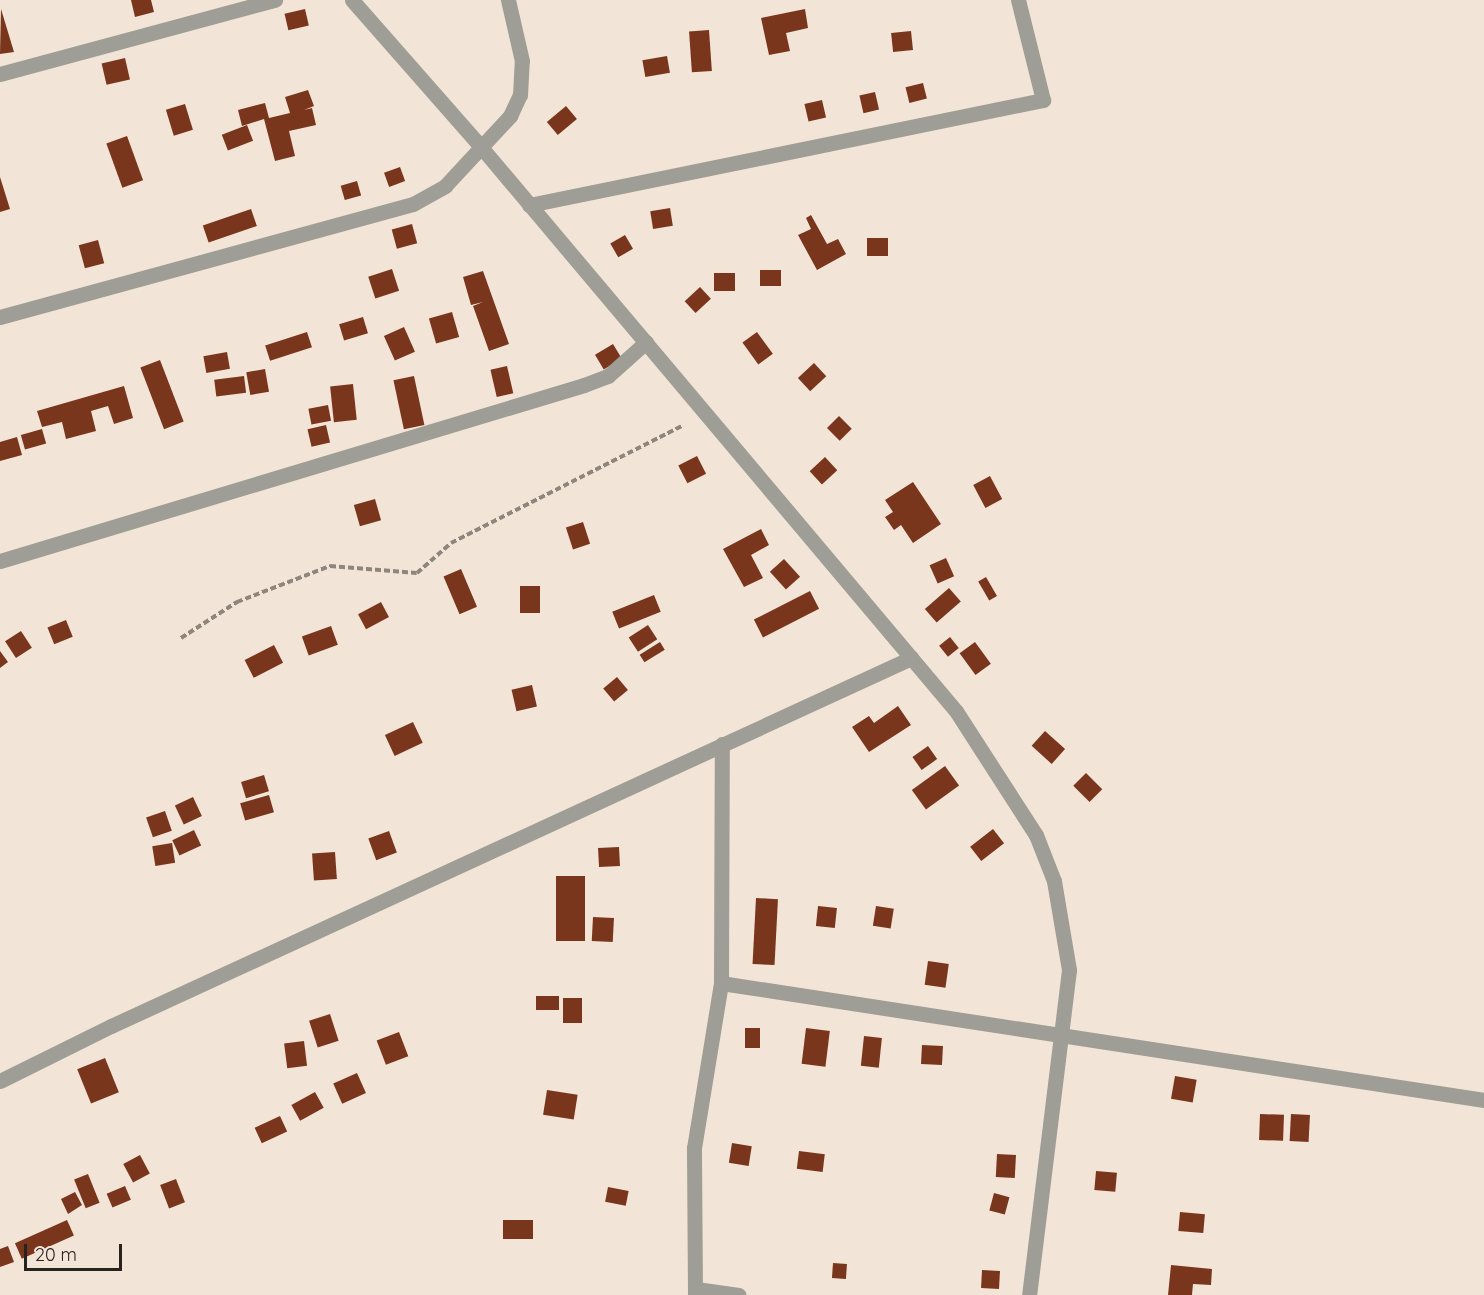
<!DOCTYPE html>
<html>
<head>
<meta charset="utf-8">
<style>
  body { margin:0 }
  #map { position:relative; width:1484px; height:1295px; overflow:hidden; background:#f2e5d7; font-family:Quicksand,sans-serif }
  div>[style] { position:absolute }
  .building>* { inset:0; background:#7a361d; transform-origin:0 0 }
  .path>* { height:4px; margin-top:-2px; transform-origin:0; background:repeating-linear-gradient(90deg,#8e857c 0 6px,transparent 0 9px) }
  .minor>* { height:15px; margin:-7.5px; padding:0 7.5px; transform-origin:7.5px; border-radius:7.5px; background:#9e9e96 }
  span { translate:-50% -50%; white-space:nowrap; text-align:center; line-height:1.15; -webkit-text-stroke:6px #f2e5d7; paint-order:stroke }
  .scale { position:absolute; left:24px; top:1244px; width:98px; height:27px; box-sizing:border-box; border:3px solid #28231e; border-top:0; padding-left:8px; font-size:18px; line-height:21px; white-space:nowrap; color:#28231e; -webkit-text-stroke:4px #f2e5d7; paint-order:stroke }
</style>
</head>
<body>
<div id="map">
  <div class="building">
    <i style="clip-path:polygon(131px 0,151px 0,154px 12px,135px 17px)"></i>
    <i style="clip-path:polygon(1px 9px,14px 52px,0 54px)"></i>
    <i style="left:305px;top:9px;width:17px;height:21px;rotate:77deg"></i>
    <i style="clip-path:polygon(805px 9px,808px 28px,786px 33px,790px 51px,769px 55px,761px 18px)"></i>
    <i style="left:709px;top:30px;width:41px;height:20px;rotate:86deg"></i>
    <i style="left:911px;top:31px;width:19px;height:20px;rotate:84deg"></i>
    <i style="left:667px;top:56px;width:17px;height:25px;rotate:80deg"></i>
    <i style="left:125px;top:58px;width:22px;height:24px;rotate:77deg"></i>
    <i style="left:923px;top:83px;width:16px;height:18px;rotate:76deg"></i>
    <i style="clip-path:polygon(308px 90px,314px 106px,304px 110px,312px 108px,316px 125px,289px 131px,295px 156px,275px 161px,264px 119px,242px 126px,238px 110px,265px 103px,269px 118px,290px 113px,285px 97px)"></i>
    <i style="left:875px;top:92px;width:18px;height:16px;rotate:77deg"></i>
    <i style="left:822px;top:100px;width:18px;height:18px;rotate:77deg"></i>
    <i style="left:185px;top:104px;width:27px;height:20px;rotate:73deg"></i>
    <i style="left:566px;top:106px;width:17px;height:25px;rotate:50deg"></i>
    <i style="left:247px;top:125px;width:17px;height:27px;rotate:69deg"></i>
    <i style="left:127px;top:136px;width:47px;height:22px;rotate:70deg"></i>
    <i style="left:400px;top:167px;width:15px;height:17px;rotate:70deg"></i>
    <i style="clip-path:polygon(0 177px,10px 209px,0 212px)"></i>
    <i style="left:357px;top:181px;width:15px;height:17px;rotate:74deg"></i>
    <i style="left:670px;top:208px;width:18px;height:20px;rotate:81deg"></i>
    <i style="left:251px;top:209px;width:18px;height:51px;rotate:71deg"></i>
    <i style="clip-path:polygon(811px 215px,827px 244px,838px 239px,846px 254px,817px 270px,798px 235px,811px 229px,806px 218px)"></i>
    <i style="left:412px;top:224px;width:20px;height:21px;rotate:75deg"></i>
    <i style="left:625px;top:235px;width:16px;height:17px;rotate:60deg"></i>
    <i style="left:867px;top:238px;width:21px;height:18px"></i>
    <i style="left:98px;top:240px;width:24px;height:20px;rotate:75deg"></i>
    <i style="left:392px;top:269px;width:23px;height:25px;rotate:72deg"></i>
    <i style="left:760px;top:270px;width:21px;height:16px"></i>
    <i style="clip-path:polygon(483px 271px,509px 344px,489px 351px,473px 306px,483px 302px,471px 305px,463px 277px)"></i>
    <i style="left:735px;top:273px;width:18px;height:21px;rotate:90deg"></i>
    <i style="left:700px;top:287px;width:16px;height:21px;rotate:47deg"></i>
    <i style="left:452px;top:312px;width:26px;height:24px;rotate:74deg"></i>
    <i style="left:363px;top:317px;width:17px;height:25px;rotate:73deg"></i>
    <i style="left:404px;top:327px;width:27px;height:22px;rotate:66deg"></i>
    <i style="left:307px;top:332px;width:16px;height:44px;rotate:72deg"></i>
    <i style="left:757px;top:332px;width:27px;height:18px;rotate:54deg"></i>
    <i style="left:613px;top:344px;width:17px;height:21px;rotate:59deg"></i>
    <i style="left:227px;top:352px;width:17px;height:24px;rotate:80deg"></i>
    <i style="left:160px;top:360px;width:66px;height:21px;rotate:69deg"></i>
    <i style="left:814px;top:363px;width:18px;height:22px;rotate:47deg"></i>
    <i style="left:507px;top:366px;width:28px;height:17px;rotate:77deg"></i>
    <i style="left:265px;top:369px;width:23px;height:19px;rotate:80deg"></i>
    <i style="left:244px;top:376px;width:17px;height:30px;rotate:83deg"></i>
    <i style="left:414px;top:376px;width:50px;height:21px;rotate:78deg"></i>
    <i style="left:353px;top:384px;width:36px;height:23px;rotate:84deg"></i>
    <i style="clip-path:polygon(124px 386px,133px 418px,114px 424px,108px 406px,91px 411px,96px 431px,66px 439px,62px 422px,42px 427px,37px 411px)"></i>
    <i style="left:328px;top:405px;width:16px;height:20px;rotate:79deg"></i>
    <i style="left:839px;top:416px;width:18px;height:17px;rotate:45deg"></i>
    <i style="left:326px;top:425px;width:18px;height:19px;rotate:77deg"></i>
    <i style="left:42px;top:429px;width:15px;height:22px;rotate:74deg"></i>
    <i style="clip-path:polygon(17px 437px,22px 455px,0 461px,0 442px)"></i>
    <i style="left:697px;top:456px;width:20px;height:21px;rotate:63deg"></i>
    <i style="left:825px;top:457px;width:18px;height:21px;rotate:47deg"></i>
    <i style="left:990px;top:476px;width:26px;height:19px;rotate:62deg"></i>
    <i style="clip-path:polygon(913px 482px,941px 524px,913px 543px,901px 525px,894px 530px,885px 517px,893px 512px,885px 500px)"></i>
    <i style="left:375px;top:499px;width:22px;height:22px;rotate:74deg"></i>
    <i style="left:583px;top:522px;width:23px;height:18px;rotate:72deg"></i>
    <i style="clip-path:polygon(761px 529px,769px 545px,751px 555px,763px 578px,744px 587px,723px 549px)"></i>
    <i style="left:946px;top:558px;width:20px;height:18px;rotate:66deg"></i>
    <i style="left:784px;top:559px;width:24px;height:19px;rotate:48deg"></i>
    <i style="left:461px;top:569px;width:41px;height:19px;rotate:67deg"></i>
    <i style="left:986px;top:577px;width:22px;height:9px;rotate:60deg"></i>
    <i style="left:520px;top:586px;width:20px;height:27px"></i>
    <i style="left:949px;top:588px;width:18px;height:32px;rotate:49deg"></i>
    <i style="left:810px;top:591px;width:20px;height:63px;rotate:63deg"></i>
    <i style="left:654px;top:595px;width:18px;height:45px;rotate:68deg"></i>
    <i style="left:381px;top:602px;width:17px;height:26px;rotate:62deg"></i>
    <i style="left:66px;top:620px;width:18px;height:20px;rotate:68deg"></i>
    <i style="left:648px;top:625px;width:17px;height:23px;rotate:57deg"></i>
    <i style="left:331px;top:626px;width:20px;height:31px;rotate:70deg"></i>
    <i style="left:21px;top:631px;width:20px;height:19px;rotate:57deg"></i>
    <i style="left:950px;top:637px;width:14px;height:14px;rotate:51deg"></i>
    <i style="left:660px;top:642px;width:9px;height:24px;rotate:58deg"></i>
    <i style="left:975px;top:642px;width:27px;height:19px;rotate:54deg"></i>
    <i style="left:274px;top:645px;width:20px;height:33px;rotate:63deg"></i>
    <i style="clip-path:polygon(0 651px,8px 662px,0 668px)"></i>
    <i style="left:617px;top:677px;width:17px;height:18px;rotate:50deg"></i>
    <i style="left:532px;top:685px;width:22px;height:21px;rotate:77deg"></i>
    <i style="clip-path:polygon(898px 706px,911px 725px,869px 752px,852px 727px,869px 716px,874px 723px)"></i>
    <i style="left:413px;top:722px;width:23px;height:31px;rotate:65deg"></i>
    <i style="left:1045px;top:731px;width:27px;height:20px;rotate:42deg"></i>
    <i style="left:928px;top:746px;width:16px;height:19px;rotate:55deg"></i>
    <i style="left:945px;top:766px;width:24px;height:41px;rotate:54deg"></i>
    <i style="left:1086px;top:773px;width:23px;height:18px;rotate:45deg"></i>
    <i style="left:264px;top:775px;width:17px;height:24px;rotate:73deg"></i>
    <i style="left:269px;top:795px;width:18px;height:30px;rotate:74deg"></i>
    <i style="left:193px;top:797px;width:21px;height:20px;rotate:65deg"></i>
    <i style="left:165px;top:811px;width:21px;height:20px;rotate:71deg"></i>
    <i style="left:993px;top:829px;width:18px;height:29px;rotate:52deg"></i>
    <i style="left:194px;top:830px;width:17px;height:24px;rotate:65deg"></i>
    <i style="left:389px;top:831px;width:23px;height:22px;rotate:70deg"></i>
    <i style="left:172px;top:843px;width:20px;height:20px;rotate:81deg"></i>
    <i style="left:619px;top:847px;width:19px;height:21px;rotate:87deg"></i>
    <i style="left:335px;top:852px;width:27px;height:23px;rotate:86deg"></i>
    <i style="left:556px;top:876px;width:29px;height:65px"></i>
    <i style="left:756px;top:898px;width:22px;height:66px;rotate:3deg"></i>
    <i style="left:818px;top:906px;width:19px;height:20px;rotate:6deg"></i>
    <i style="left:876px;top:906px;width:18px;height:20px;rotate:9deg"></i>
    <i style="left:593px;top:917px;width:21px;height:24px;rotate:3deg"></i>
    <i style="left:928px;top:961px;width:21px;height:24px;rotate:8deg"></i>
    <i style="left:536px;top:996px;width:23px;height:14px"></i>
    <i style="left:563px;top:998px;width:19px;height:25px"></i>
    <i style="left:330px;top:1014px;width:28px;height:22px;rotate:72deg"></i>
    <i style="left:745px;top:1028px;width:15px;height:20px"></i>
    <i style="left:806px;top:1028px;width:24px;height:36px;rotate:7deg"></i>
    <i style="left:399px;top:1032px;width:26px;height:24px;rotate:69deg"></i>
    <i style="left:864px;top:1036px;width:18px;height:30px;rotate:6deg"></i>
    <i style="left:304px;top:1041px;width:25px;height:20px;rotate:83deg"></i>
    <i style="left:922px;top:1045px;width:21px;height:19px;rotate:3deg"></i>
    <i style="left:105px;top:1058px;width:37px;height:30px;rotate:68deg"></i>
    <i style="left:357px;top:1073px;width:22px;height:26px;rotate:66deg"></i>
    <i style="left:1175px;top:1076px;width:22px;height:23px;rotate:10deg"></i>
    <i style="left:547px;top:1090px;width:31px;height:25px;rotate:9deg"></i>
    <i style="left:315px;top:1092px;width:18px;height:27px;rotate:61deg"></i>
    <i style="left:1260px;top:1114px;width:24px;height:26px;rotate:2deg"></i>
    <i style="left:1291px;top:1114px;width:19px;height:27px;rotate:3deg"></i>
    <i style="left:280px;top:1116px;width:17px;height:28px;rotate:65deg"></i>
    <i style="left:732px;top:1143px;width:20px;height:20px;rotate:9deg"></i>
    <i style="left:799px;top:1151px;width:26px;height:18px;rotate:7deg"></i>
    <i style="left:997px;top:1154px;width:19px;height:23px;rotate:3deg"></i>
    <i style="left:140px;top:1155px;width:21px;height:19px;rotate:62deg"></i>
    <i style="left:1096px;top:1171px;width:21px;height:19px;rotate:5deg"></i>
    <i style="left:88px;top:1174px;width:31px;height:15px;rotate:68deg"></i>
    <i style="left:176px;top:1179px;width:25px;height:17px;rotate:69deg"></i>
    <i style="left:125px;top:1186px;width:15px;height:20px;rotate:67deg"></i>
    <i style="left:608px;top:1187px;width:21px;height:15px;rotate:11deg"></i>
    <i style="clip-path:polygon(75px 1192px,82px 1205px,68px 1214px,61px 1199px)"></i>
    <i style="left:994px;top:1193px;width:16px;height:18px;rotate:15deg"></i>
    <i style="left:1180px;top:1212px;width:25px;height:19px;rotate:5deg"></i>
    <i style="left:67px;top:1220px;width:17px;height:57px;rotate:66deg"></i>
    <i style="left:503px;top:1220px;width:30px;height:19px"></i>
    <i style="clip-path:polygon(8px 1246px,14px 1262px,0 1267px,0 1249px)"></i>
    <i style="left:833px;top:1263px;width:14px;height:15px;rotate:4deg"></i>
    <i style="clip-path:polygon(1171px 1265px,1212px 1269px,1211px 1285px,1193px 1284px,1192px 1295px,1168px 1295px)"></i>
    <i style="left:982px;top:1270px;width:18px;height:18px;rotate:3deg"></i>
  </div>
  <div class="path">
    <i style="left:181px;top:638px;width:67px;rotate:-32.7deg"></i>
    <i style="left:237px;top:602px;width:100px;rotate:-21.2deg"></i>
    <i style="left:330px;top:566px;width:87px;rotate:4.6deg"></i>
    <i style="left:417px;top:573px;width:45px;rotate:-41.4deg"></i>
    <i style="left:451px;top:543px;width:261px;rotate:-26.9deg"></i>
  </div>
  <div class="minor">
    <i style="left:352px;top:0;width:196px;rotate:48.7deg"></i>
    <i style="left:481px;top:147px;width:737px;rotate:49.9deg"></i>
    <i style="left:956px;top:711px;width:148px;rotate:57.2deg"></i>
    <i style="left:1036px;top:835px;width:49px;rotate:68.6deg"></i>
    <i style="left:1054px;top:881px;width:90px;rotate:80.4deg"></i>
    <i style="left:1069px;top:970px;width:327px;rotate:97deg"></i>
    <i style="left:0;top:74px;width:285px;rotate:-15.1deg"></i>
    <i style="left:529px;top:205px;width:525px;rotate:-11.55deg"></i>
    <i style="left:1043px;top:100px;width:103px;rotate:-104deg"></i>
    <i style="left:0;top:317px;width:428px;rotate:-15.3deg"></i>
    <i style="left:413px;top:204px;width:37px;rotate:-29deg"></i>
    <i style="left:445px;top:186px;width:96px;rotate:-47.1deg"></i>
    <i style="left:510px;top:116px;width:23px;rotate:-65deg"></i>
    <i style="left:520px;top:95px;width:34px;rotate:-87deg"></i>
    <i style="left:522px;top:61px;width:63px;rotate:-102.9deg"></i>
    <i style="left:0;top:561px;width:610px;rotate:-16.77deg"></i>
    <i style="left:584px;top:385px;width:26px;rotate:-21deg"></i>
    <i style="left:608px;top:376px;width:51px;rotate:-41.8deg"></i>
    <i style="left:721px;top:983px;width:772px;rotate:8.72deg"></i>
    <i style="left:0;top:1081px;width:124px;rotate:-26.4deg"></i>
    <i style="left:111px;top:1026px;width:881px;rotate:-24.7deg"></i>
    <i style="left:696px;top:1289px;width:43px;rotate:7.9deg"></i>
    <i style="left:695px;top:1295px;width:147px;rotate:-90.4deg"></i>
    <i style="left:694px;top:1148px;width:167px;rotate:-80.7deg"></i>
    <i style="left:721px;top:983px;width:239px;rotate:-89.8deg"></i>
  </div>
  <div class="scale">20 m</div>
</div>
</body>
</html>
